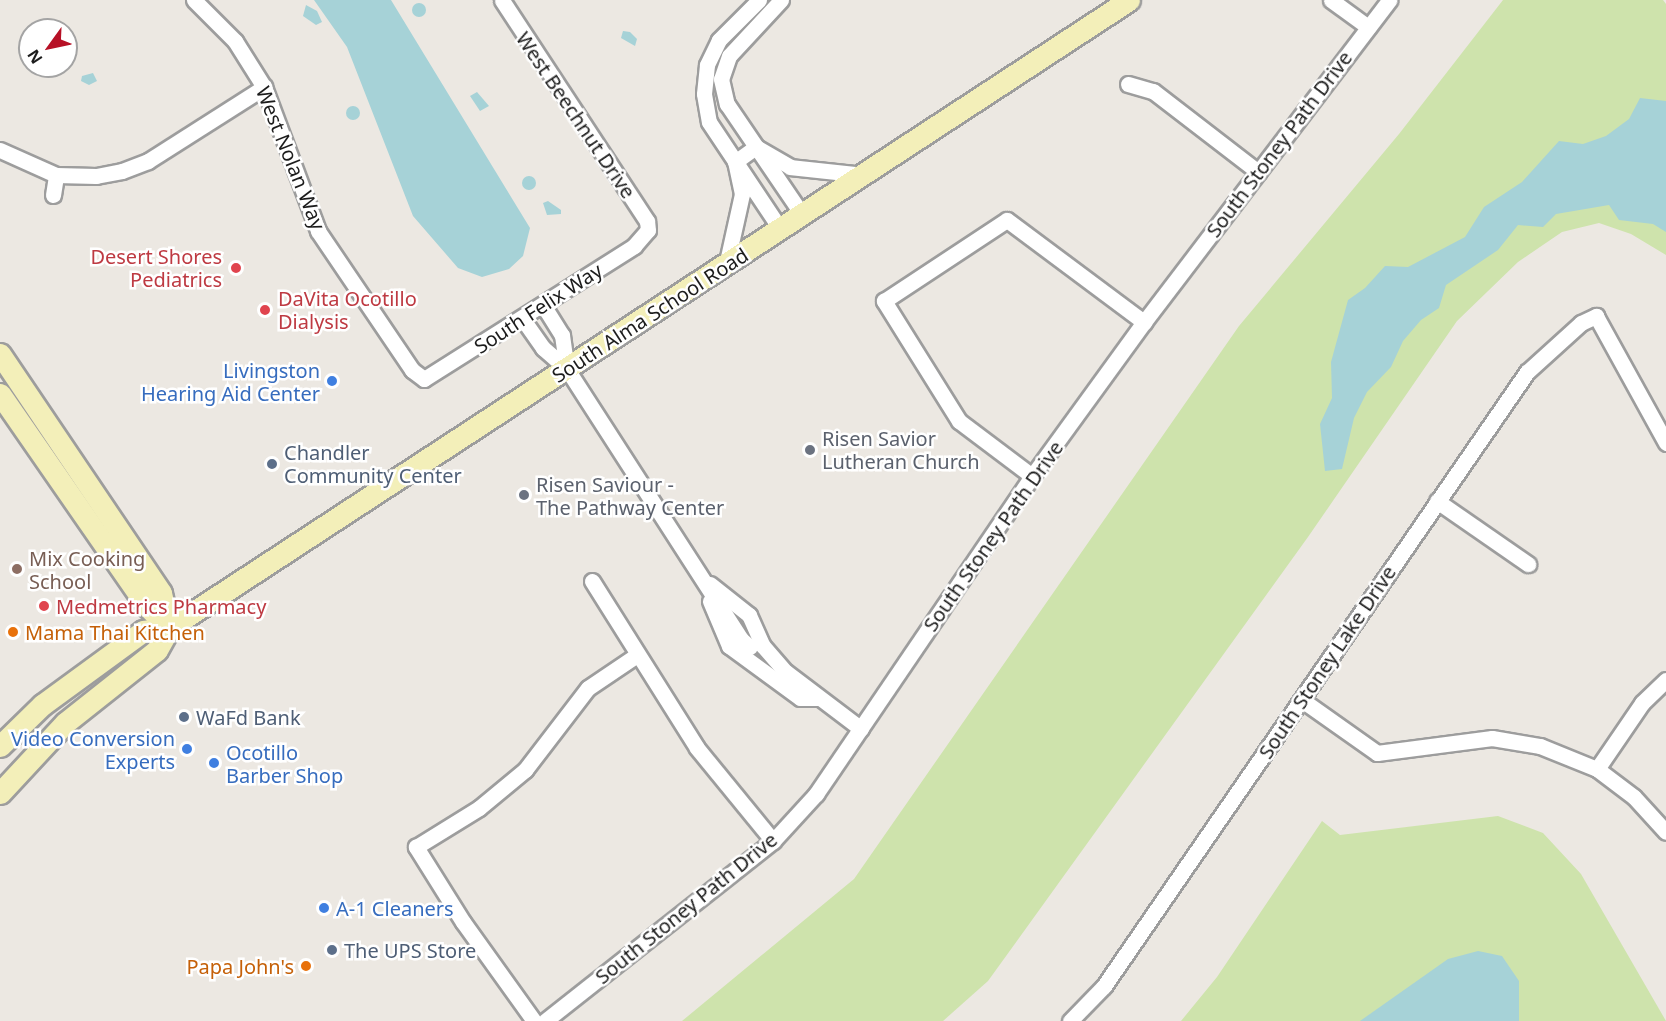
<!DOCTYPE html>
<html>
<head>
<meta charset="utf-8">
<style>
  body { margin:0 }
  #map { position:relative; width:1666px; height:1021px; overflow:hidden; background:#ece8e2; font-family:"Noto Sans",sans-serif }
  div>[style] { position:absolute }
  .grass>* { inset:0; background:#cee3ac }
  .water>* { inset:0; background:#a6d2d7 }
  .round { border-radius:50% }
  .roads { filter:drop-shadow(2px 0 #9d9d9d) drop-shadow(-2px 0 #9d9d9d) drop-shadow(0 2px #9d9d9d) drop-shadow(0 -2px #9d9d9d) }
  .minor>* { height:15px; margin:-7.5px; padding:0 7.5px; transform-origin:7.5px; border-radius:7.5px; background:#fff }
  .secondary>* { height:21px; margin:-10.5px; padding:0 10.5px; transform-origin:10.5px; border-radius:10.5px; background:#f3efb9 }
  .dots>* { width:16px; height:16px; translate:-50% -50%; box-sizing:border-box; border:3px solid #fff; border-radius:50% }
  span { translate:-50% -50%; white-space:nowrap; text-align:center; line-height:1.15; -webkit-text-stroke:5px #fff; paint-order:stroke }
  .street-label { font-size:20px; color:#1c1c1c }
  .health-label { font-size:20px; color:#be3a42 }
  .right { translate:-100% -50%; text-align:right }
  .left { translate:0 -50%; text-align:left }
  .shop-label { font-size:20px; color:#366cbe }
  .worship-label { font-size:20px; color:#5b616d }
  .service-label { font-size:20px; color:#4e5e75 }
  .education-label { font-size:20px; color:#785e54 }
  .food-label { font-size:20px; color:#c56008 }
  .north { position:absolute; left:18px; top:18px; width:60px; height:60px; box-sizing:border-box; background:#fff; border:2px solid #a4a4a4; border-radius:50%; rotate:237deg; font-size:16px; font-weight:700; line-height:24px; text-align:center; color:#1c1c1c }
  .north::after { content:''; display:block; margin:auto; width:21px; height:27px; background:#b71126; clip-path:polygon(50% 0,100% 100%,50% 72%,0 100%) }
</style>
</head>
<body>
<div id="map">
  <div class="grass">
    <i style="clip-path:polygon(1503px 0,1663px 0,1666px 4px,1666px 255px,1631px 234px,1599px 223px,1562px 232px,1518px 262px,1457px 321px,1308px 537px,988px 981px,943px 1021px,682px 1021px,854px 879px,1239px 326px,1399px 134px)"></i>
    <i style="clip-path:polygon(1498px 816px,1543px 833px,1581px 874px,1666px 1021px,1181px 1021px,1217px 977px,1322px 821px,1340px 835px)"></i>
  </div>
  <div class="water">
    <i style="clip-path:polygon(314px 0,391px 0,530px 228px,523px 256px,509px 269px,482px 277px,458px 268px,413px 216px,347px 47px)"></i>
    <i class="round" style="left:412px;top:3px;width:14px;height:14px"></i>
    <i style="clip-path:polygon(306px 5px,317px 11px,322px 22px,316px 25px,303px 16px)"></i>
    <i style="clip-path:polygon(623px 31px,630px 32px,637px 39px,635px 46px,621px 38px)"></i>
    <i style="clip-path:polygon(93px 73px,97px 81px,89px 85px,81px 81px,82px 76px)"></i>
    <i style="clip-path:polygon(477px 92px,489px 106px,480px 111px,470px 96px)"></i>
    <i style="clip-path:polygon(1640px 98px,1666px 101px,1666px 232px,1653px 224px,1619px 220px,1609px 205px,1556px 214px,1543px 227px,1518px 225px,1498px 250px,1446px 285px,1439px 308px,1421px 320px,1403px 341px,1391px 367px,1367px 392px,1354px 418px,1342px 469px,1325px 471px,1320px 424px,1332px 398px,1331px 362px,1348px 300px,1365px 288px,1385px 266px,1408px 267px,1465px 237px,1484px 207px,1522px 182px,1559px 141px,1583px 144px,1606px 136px,1629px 119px)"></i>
    <i class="round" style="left:346px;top:106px;width:14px;height:14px"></i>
    <i class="round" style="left:522px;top:176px;width:14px;height:14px"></i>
    <i style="clip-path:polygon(548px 201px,561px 210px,561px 214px,547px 215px,543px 203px)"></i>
    <i style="clip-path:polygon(1478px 951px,1502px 956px,1519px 981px,1519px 1021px,1360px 1021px,1448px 959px)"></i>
  </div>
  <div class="roads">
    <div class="minor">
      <i style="left:194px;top:0;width:58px;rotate:45deg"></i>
      <i style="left:235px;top:41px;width:54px;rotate:57.8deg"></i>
      <i style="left:264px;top:87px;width:154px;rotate:69.4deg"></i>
      <i style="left:318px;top:231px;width:168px;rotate:55.9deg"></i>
      <i style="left:412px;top:370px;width:15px;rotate:37deg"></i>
      <i style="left:424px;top:379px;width:249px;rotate:-32.3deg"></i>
      <i style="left:634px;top:246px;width:21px;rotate:-49deg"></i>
      <i style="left:648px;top:230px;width:9px;rotate:-96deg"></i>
      <i style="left:647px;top:221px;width:264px;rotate:-123.3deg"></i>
      <i style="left:759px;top:0;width:57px;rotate:135deg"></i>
      <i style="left:719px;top:40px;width:28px;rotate:116deg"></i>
      <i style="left:707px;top:65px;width:29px;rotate:96deg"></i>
      <i style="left:704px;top:94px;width:28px;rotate:80deg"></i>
      <i style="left:709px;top:122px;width:130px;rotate:56.3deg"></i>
      <i style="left:781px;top:0;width:76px;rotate:132.9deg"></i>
      <i style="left:729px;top:56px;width:24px;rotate:109deg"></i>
      <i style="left:721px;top:79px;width:26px;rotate:77deg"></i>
      <i style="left:727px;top:104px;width:135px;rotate:55.8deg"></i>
      <i style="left:1331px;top:0;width:46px;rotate:36.1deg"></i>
      <i style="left:1128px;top:84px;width:26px;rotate:16deg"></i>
      <i style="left:1153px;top:91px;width:133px;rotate:37.6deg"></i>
      <i style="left:0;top:150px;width:61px;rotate:24.1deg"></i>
      <i style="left:56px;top:175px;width:40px;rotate:1.4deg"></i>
      <i style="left:96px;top:176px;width:26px;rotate:-11deg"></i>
      <i style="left:122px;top:171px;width:28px;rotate:-21deg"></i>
      <i style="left:148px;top:161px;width:138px;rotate:-32.5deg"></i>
      <i style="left:53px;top:195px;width:20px;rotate:-81deg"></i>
      <i style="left:726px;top:266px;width:74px;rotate:-77.5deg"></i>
      <i style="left:742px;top:194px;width:33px;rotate:-102deg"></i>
      <i style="left:735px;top:162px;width:26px;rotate:-36deg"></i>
      <i style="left:756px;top:147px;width:39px;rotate:30deg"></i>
      <i style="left:790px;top:167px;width:74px;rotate:6.2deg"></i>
      <i style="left:543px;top:305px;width:36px;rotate:58deg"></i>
      <i style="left:562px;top:335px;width:34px;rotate:82deg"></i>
      <i style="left:522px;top:318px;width:37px;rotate:55deg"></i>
      <i style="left:543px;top:348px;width:32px;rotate:41deg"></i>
      <i style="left:567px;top:369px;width:321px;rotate:57.2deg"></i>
      <i style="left:741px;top:639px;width:12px;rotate:42deg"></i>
      <i style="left:1032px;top:476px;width:91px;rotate:-143deg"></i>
      <i style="left:959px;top:421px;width:142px;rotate:-122deg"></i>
      <i style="left:884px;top:301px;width:147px;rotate:-33.4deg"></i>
      <i style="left:1007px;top:220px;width:171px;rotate:36.7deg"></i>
      <i style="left:1437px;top:501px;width:111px;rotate:34.7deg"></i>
      <i style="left:592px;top:581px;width:197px;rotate:57.8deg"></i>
      <i style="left:697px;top:748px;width:120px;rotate:50.7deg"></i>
      <i style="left:710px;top:584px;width:50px;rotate:38.5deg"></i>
      <i style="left:749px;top:615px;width:34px;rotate:66deg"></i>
      <i style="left:763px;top:646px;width:35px;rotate:49deg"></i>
      <i style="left:786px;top:672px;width:94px;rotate:37.2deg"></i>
      <i style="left:710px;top:601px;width:49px;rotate:67.1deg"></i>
      <i style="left:729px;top:646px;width:88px;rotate:36.2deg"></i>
      <i style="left:800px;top:698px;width:18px"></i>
      <i style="left:1302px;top:700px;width:92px;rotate:35.2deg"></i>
      <i style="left:1377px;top:753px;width:116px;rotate:-7.4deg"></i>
      <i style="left:1492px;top:738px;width:49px;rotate:9.5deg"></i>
      <i style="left:1540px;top:746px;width:61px;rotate:22deg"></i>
      <i style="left:1597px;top:769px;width:46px;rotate:37.1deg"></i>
      <i style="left:1634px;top:797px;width:47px;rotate:47.6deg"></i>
      <i style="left:1597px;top:769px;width:80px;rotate:-55.7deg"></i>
      <i style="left:1642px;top:703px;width:33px;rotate:-44deg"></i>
      <i style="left:534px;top:1021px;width:122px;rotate:-125.6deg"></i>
      <i style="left:463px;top:922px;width:89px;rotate:-122.1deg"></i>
      <i style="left:416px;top:847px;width:74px;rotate:-31.8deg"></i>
      <i style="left:479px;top:808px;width:60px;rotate:-39.6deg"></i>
      <i style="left:525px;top:770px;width:103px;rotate:-52.5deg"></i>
      <i style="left:588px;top:688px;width:59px;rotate:-34deg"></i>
      <i style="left:545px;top:1021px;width:290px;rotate:-38.3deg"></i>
      <i style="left:773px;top:841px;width:64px;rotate:-47.5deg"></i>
      <i style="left:816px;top:794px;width:384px;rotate:-55.8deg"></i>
      <i style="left:1032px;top:476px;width:190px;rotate:-54deg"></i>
      <i style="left:1144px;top:322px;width:405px;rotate:-52.7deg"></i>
      <i style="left:1070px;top:1021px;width:49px;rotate:-45.8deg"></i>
      <i style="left:1104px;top:986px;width:746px;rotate:-55.44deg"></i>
      <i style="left:1527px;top:372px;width:73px;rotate:-42.2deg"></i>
      <i style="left:1581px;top:323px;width:17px;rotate:-25deg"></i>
      <i style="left:1596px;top:316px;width:145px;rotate:61.1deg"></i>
    </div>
    <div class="secondary">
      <i style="left:0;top:354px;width:288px;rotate:56deg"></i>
      <i style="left:161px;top:593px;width:36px;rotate:77deg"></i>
      <i style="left:0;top:394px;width:258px;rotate:55.3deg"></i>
      <i style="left:147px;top:606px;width:31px;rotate:45deg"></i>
      <i style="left:0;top:746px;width:59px;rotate:-44.3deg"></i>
      <i style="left:42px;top:705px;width:125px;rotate:-36.2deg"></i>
      <i style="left:143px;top:631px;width:26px;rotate:-7deg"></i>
      <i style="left:0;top:793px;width:96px;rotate:-47.1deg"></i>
      <i style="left:65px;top:723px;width:117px;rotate:-38.4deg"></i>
      <i style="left:157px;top:650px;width:25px;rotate:-61deg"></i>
      <i style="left:169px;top:628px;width:1147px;rotate:-33.19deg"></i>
    </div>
  </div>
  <div class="dots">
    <i style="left:236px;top:268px;background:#e0444e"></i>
    <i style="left:265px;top:310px;background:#e0444e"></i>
    <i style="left:332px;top:381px;background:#3f7fe0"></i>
    <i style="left:810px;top:450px;background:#6b7280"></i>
    <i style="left:272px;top:464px;background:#5c6f8a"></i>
    <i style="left:524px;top:495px;background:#6b7280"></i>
    <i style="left:17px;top:569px;background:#8d6e63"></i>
    <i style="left:44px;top:606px;background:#e0444e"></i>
    <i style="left:13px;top:632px;background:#e8710a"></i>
    <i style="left:184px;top:717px;background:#5c6f8a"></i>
    <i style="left:187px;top:749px;background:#3f7fe0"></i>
    <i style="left:214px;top:763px;background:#3f7fe0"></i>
    <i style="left:324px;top:908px;background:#3f7fe0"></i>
    <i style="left:332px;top:950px;background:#5c6f8a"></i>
    <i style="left:306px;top:966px;background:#e8710a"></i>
  </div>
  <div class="street-label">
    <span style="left:576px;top:115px;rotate:56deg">West Beechnut Drive</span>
    <span style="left:1279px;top:144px;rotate:-53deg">South Stoney Path Drive</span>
    <span style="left:291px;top:158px;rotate:68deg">West Nolan Way</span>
    <span style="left:538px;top:308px;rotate:-33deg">South Felix Way</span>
    <span style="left:650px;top:315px;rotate:-33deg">South Alma School Road</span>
    <span style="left:993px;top:536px;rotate:-55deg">South Stoney Path Drive</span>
    <span style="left:1327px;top:662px;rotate:-56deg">South Stoney Lake Drive</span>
    <span style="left:686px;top:908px;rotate:-39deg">South Stoney Path Drive</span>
  </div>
  <div class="health-label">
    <span class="right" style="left:222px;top:268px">Desert Shores<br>Pediatrics</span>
    <span class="left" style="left:278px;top:310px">DaVita Ocotillo<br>Dialysis</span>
    <span class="left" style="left:56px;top:606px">Medmetrics Pharmacy</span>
  </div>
  <div class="shop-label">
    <span class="right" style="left:320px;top:382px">Livingston<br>Hearing Aid Center</span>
    <span class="right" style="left:175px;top:750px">Video Conversion<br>Experts</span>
    <span class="left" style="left:226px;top:764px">Ocotillo<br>Barber Shop</span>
    <span class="left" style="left:336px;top:908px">A-1 Cleaners</span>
  </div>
  <div class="worship-label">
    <span class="left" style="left:822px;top:450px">Risen Savior<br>Lutheran Church</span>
    <span class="left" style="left:536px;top:496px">Risen Saviour -<br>The Pathway Center</span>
  </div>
  <div class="service-label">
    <span class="left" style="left:284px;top:464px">Chandler<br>Community Center</span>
    <span class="left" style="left:196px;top:717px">WaFd Bank</span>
    <span class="left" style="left:344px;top:950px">The UPS Store</span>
  </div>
  <div class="education-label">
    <span class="left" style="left:29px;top:570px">Mix Cooking<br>School</span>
  </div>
  <div class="food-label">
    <span class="left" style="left:25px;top:632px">Mama Thai Kitchen</span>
    <span class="right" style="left:294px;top:966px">Papa John's</span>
  </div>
  <div class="north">N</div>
</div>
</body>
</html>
